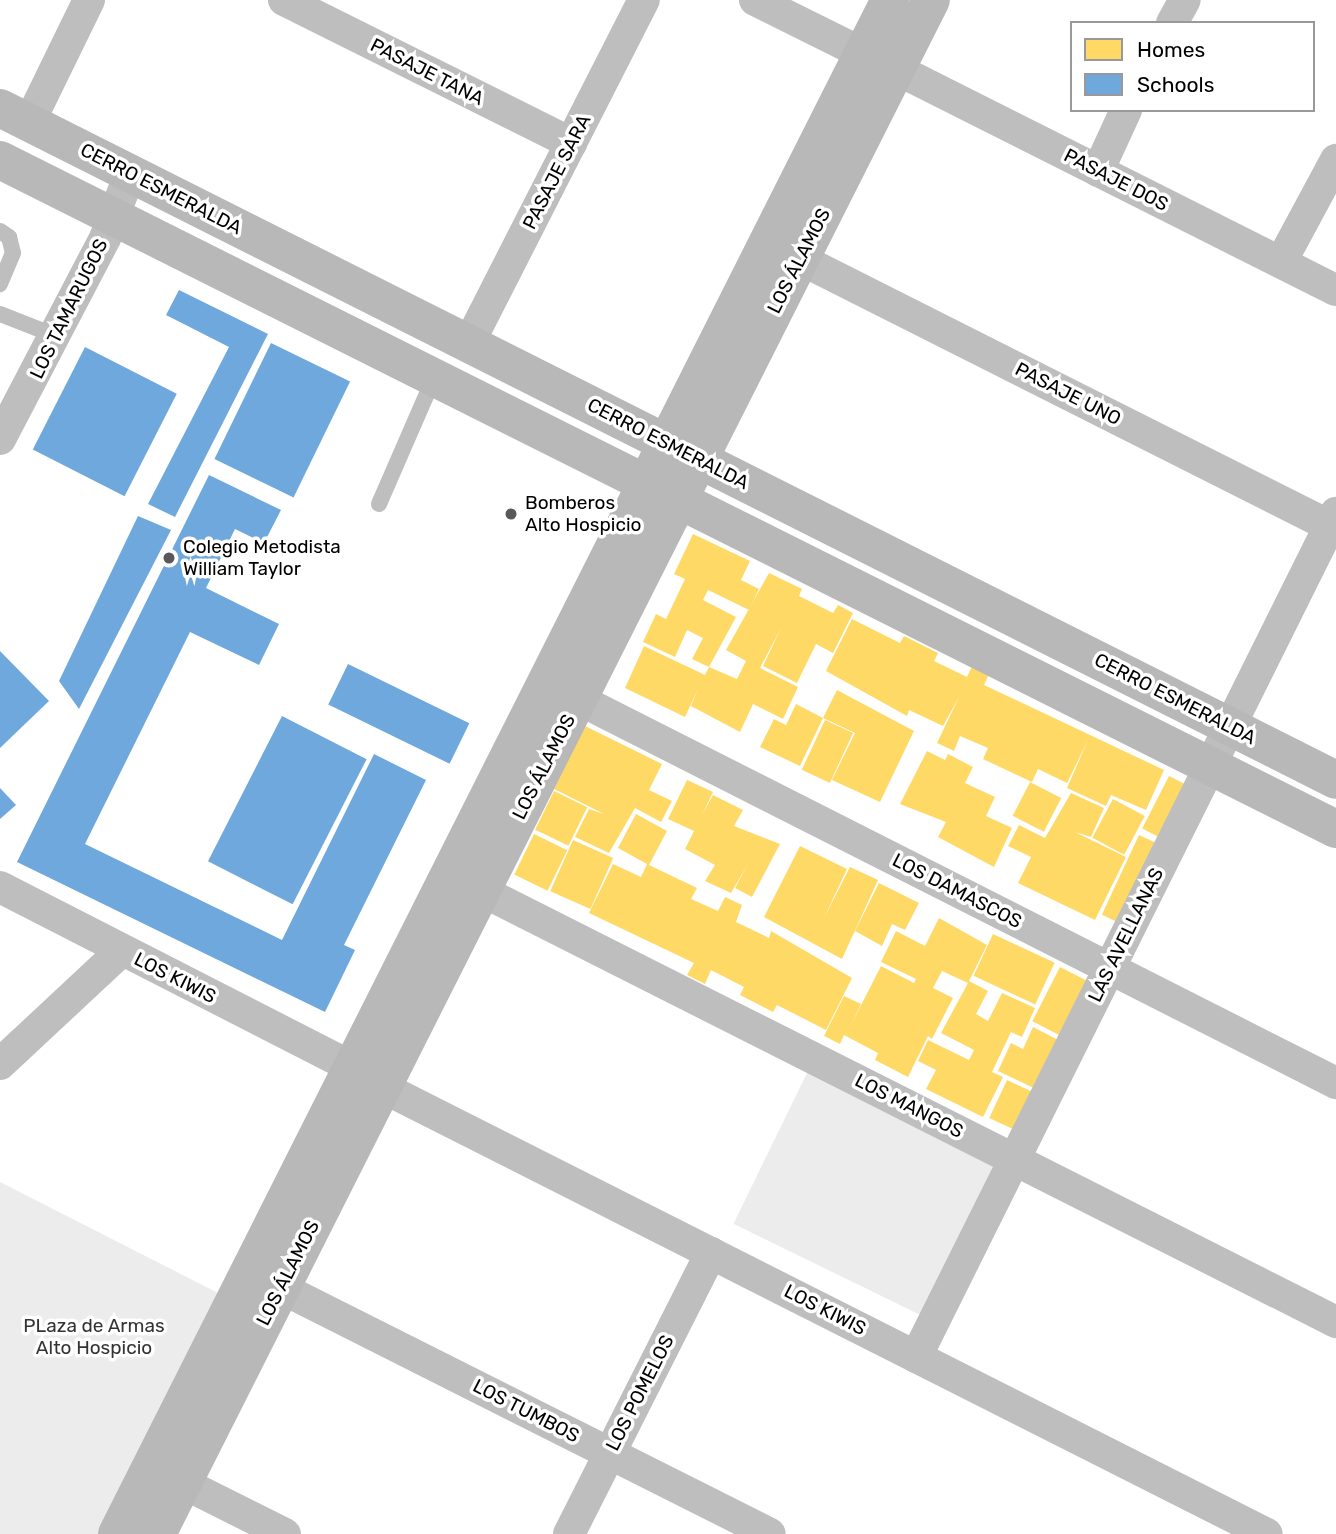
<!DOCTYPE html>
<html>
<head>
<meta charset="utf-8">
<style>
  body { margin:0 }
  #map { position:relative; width:1336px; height:1534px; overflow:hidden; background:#fff; font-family:Rubik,sans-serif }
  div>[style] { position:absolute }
  .green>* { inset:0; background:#ececec; transform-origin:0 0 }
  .homes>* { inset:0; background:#ffd966; transform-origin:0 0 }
  .schools>* { inset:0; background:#6fa8dc; transform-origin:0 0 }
  .lane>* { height:16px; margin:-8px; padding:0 8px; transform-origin:8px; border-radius:8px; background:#bebebe }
  .street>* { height:32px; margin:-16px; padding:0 16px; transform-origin:16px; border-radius:16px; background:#bebebe }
  .secondary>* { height:38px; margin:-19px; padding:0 19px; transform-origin:19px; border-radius:19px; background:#b8b8b8 }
  .dots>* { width:19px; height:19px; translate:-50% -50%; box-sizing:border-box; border:4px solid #fff; border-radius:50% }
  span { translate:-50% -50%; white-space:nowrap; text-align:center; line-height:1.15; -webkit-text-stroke:7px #fff; paint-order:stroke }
  .street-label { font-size:19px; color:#000 }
  .poi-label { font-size:19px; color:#000 }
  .left { translate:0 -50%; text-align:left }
  .park-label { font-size:19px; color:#333 }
  .legend { position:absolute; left:1070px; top:21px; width:245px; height:91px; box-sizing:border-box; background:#fff; border:2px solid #999; margin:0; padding:9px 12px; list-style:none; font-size:21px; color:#000 }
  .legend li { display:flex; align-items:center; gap:14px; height:35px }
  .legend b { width:35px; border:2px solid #999 }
</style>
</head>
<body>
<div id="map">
  <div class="green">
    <i style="left:808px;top:1071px;width:208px;height:170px;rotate:26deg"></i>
    <i style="clip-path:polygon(0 1182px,222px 1295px,100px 1534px,0 1534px)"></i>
  </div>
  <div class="homes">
    <i style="clip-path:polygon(693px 534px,750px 561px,741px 580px,759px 589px,749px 610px,708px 590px,703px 600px,736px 617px,709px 667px,692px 659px,703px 638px,687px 630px,675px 657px,643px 642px,656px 614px,666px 619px,685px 579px,674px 574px)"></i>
    <i style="clip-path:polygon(769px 573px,802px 589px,799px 596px,833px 613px,838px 605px,853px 613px,833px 653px,816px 644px,797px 683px,763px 666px,781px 628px,760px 668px,798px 687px,783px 719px,753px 704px,740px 732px,691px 706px,698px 689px,685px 717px,625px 688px,644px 646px,705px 675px,709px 667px,737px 679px,746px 661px,726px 650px)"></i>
    <i style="clip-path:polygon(852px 619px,900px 643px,904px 636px,938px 653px,934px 661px,967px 677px,973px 664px,990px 672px,984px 685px,1164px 770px,1146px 810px,1111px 795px,1106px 806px,1067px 788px,1088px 740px,1067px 783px,1038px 769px,1032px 782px,983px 759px,988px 748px,960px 736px,954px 751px,937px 743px,959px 697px,943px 726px,909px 710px,907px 716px,826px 671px)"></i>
    <i style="clip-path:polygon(837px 690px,914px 731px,880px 802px,832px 780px,855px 733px,823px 718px)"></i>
    <i style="clip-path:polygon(796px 704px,823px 718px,800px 766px,760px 747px,774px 719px,786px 725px)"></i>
    <i style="left:825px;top:720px;width:31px;height:55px;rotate:25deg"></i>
    <i style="clip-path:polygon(585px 726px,662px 764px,649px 790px,672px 801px,661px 822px,635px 808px,609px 853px,575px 837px,589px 809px,604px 814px,554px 789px)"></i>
    <i style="clip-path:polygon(927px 751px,945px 760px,948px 754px,973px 767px,965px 783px,995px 797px,986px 816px,1012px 828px,994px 867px,938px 837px,946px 822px,900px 804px)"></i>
    <i style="left:1169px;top:776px;width:20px;height:59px;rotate:27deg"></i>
    <i style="clip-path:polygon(687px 780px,713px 792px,702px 815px,713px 795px,743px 810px,734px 826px,780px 844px,752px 897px,735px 888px,748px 864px,731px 893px,705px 881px,715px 865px,685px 849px,694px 831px,668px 819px)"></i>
    <i style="left:1030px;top:782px;width:35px;height:38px;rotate:27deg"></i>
    <i style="left:554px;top:791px;width:37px;height:43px;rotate:26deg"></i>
    <i style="clip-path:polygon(1071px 793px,1104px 808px,1091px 837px,1075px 832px,1126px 857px,1095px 920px,1018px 883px,1031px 857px,1008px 846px,1019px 825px,1045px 838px)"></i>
    <i style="left:1113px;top:799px;width:36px;height:44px;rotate:28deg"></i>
    <i style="clip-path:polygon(636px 814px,667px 831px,649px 865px,697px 888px,691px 899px,718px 911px,725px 897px,742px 905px,736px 922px,769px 938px,771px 931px,852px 978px,826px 1030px,777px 1005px,773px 1012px,740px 995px,744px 987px,711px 970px,705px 984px,687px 975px,694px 963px,589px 913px,613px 864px,641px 877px,647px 864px,618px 848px)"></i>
    <i style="left:534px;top:834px;width:37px;height:45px;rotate:26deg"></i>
    <i style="left:1139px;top:835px;width:19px;height:88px;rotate:25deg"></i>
    <i style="left:573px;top:840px;width:44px;height:56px;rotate:24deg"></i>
    <i style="clip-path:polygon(800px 846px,847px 869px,824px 918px,850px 867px,878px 880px,842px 959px,764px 917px)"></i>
    <i style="clip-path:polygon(879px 883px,919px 903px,905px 930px,892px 924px,882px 946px,855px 931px)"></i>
    <i style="clip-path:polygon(939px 918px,987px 945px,969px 981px,988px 991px,976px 1014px,988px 1021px,1002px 993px,1035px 1008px,1022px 1037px,1011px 1032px,992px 1072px,1003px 1077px,983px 1117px,926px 1089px,936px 1070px,918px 1061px,928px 1040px,969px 1060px,974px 1050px,941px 1033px,968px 983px,942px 971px,933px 988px,953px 998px,932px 1039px,928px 1036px,908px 1077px,875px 1060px,878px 1053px,844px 1035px,840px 1044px,824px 1036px,844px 996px,861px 1004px,851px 1025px,881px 966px,914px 983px,916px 979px,881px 962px,896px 931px,925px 946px)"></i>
    <i style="left:993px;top:934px;width:68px;height:46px;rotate:25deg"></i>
    <i style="left:1060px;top:967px;width:34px;height:61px;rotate:27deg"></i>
    <i style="clip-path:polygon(1033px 1027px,1060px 1041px,1038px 1090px,998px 1071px,1011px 1043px,1023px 1049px)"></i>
    <i style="left:1007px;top:1080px;width:29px;height:42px;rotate:25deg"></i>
  </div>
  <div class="schools">
    <i style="clip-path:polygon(179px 290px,268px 334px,175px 517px,148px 504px,229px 347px,166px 315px)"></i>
    <i style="left:271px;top:343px;width:88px;height:129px;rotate:26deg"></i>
    <i style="left:85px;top:347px;width:103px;height:115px;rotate:27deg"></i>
    <i style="clip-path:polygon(209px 475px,281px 510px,264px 543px,235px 529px,206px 588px,279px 624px,259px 665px,190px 632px,85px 844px,282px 940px,374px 754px,426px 780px,344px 945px,355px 950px,325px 1012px,17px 862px)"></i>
    <i style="clip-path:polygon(138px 516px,171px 530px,79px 709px,59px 681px)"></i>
    <i style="clip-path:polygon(0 651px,49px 701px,0 748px)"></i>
    <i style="left:348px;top:664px;width:135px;height:45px;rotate:26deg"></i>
    <i style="left:282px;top:716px;width:95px;height:163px;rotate:27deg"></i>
    <i style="clip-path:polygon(0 788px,16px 805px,0 819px)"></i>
  </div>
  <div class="lane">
    <i style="left:0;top:231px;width:11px;rotate:34deg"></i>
    <i style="left:9px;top:237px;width:16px;rotate:76deg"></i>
    <i style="left:13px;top:253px;width:34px;rotate:113deg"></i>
    <i style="left:0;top:314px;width:60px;rotate:21.4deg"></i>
    <i style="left:379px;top:504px;width:135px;rotate:-66.5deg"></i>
  </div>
  <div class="street">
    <i style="left:284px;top:0;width:321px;rotate:26.5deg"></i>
    <i style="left:755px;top:0;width:119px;rotate:26.4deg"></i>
    <i style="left:1172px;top:23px;width:26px;rotate:-61deg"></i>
    <i style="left:896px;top:69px;width:492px;rotate:26.7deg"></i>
    <i style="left:29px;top:123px;width:137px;rotate:-64deg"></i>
    <i style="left:1098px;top:171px;width:67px;rotate:-65.3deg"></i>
    <i style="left:800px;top:259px;width:600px;rotate:26.74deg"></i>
    <i style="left:1281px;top:262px;width:116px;rotate:-61.7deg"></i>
    <i style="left:469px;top:343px;width:385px;rotate:-63deg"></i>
    <i style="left:0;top:439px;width:227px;rotate:-62.4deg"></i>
    <i style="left:105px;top:238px;width:69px;rotate:-68.7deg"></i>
    <i style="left:578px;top:699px;width:850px;rotate:26.87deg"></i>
    <i style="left:0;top:887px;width:394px;rotate:27.1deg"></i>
    <i style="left:482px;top:891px;width:957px;rotate:26.78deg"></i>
    <i style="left:0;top:1064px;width:166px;rotate:-43deg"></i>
    <i style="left:382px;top:1087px;width:991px;rotate:26.8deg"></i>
    <i style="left:281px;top:1288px;width:547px;rotate:26.71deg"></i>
    <i style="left:916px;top:1357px;width:943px;rotate:-63.54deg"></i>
    <i style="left:183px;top:1483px;width:114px;rotate:26.6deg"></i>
    <i style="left:569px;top:1534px;width:315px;rotate:-63.2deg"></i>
  </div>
  <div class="secondary">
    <i style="left:0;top:108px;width:1495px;rotate:26.7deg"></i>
    <i style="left:0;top:160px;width:1494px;rotate:26.6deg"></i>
    <i style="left:117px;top:1534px;width:1718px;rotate:-63.26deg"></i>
    <i style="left:157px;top:1534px;width:1718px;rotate:-63.23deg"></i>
  </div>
  <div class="dots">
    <i style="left:511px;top:514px;background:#595959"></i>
    <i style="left:169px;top:558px;background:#595959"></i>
  </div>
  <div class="street-label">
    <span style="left:427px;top:72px;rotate:27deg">PASAJE TANA</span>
    <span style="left:557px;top:172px;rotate:-63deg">PASAJE SARA</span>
    <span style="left:1116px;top:180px;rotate:27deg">PASAJE DOS</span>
    <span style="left:161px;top:189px;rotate:27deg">CERRO ESMERALDA</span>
    <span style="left:799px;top:261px;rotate:-63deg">LOS ÁLAMOS</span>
    <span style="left:69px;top:309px;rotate:-64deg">LOS TAMARUGOS</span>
    <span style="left:1068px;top:394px;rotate:27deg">PASAJE UNO</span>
    <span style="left:668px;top:444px;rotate:27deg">CERRO ESMERALDA</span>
    <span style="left:1175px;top:699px;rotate:27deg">CERRO ESMERALDA</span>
    <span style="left:544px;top:767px;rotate:-63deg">LOS ÁLAMOS</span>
    <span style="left:957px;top:891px;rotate:27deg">LOS DAMASCOS</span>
    <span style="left:1126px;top:935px;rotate:-64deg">LAS AVELLANAS</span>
    <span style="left:175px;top:978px;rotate:27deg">LOS KIWIS</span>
    <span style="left:909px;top:1106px;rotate:27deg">LOS MANGOS</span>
    <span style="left:288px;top:1273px;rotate:-63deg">LOS ÁLAMOS</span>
    <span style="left:825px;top:1310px;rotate:27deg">LOS KIWIS</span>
    <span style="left:640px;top:1393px;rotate:-63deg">LOS POMELOS</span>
    <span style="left:526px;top:1411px;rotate:27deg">LOS TUMBOS</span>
  </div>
  <div class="poi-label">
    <span class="left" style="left:525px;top:514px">Bomberos<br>Alto Hospicio</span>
    <span class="left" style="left:183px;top:558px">Colegio Metodista<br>William Taylor</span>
  </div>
  <div class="park-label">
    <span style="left:94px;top:1337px">PLaza de Armas<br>Alto Hospicio</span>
  </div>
  <ul class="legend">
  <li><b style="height:19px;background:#ffd966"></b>Homes</li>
  <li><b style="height:19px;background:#6fa8dc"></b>Schools</li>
  </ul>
</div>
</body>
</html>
